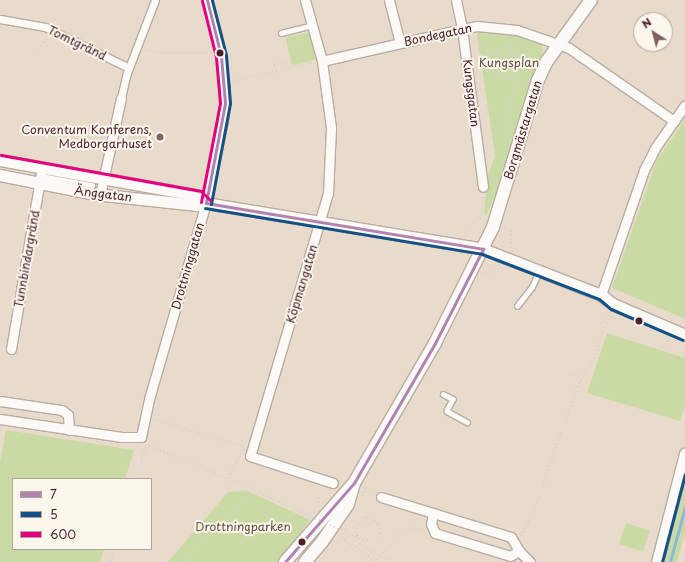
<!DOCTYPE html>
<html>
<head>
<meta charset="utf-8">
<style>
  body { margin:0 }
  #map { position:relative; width:685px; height:562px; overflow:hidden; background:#e8dbcb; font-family:"Playpen Sans",sans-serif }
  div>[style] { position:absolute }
  .green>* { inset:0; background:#cadaa4; transform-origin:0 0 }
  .stream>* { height:2.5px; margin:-1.25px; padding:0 1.25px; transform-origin:1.25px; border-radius:1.25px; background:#89b9d4 }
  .path>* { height:1.5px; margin-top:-0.75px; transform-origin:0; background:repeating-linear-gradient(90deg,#d6d1ce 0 1px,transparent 0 4px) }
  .path>.ring { margin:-0.75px; padding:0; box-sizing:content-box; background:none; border:1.5px solid #d6d1ce; border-radius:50% }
  .roads { filter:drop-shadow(1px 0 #b8aca3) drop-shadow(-1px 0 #b8aca3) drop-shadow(0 1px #b8aca3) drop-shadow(0 -1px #b8aca3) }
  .service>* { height:4.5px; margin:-2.25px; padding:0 2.25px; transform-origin:2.25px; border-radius:2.25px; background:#fcfaf7 }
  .pedestrian>* { height:7px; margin:-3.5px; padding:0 3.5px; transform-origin:3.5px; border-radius:3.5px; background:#fcfaf7 }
  .minor>* { height:9px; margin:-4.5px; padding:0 4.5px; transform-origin:4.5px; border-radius:4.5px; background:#fcfaf7 }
  .tertiary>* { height:11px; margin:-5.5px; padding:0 5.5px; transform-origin:5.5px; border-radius:5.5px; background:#fcfaf7 }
  .secondary>* { height:12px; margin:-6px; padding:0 6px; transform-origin:6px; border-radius:6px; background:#fcfaf7 }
  .path-bridge>* { height:1.5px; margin-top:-0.75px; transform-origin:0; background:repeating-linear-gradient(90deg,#d6d1ce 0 1px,transparent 0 4px) }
  .bus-1>* { height:3px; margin:-1.5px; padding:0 1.5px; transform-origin:1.5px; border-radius:1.5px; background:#b084b1 }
  .bus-2>* { height:3px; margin:-1.5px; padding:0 1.5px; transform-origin:1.5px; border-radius:1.5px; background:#135086 }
  .bus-3>* { height:3px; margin:-1.5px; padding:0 1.5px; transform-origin:1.5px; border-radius:1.5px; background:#e5007d }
  .dots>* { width:11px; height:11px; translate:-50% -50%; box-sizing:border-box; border:2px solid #fbf7ec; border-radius:50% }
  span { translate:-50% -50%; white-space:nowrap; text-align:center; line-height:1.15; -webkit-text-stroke:4px #fbf7ec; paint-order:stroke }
  .street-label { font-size:12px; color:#4a1f2b }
  .park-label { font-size:12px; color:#644e41 }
  .poi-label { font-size:12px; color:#4a1f2b }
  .right { translate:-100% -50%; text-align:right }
  .legend { position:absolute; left:12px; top:478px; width:140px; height:72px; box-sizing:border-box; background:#fbf7ec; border:1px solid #b4a19f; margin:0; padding:5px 7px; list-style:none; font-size:12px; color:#4a1f2b }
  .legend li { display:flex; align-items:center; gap:8px; height:20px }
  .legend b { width:20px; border:1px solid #b4a19f }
  .north { position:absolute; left:633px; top:12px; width:40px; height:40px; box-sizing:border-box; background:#fbf7ec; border:1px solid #b4a19f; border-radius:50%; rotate:324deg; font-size:11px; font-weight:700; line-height:16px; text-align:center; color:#4a1f2b }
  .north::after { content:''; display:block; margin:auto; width:14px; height:18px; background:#816163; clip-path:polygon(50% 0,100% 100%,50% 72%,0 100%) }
</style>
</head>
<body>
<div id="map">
  <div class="green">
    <i style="left:311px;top:32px;width:28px;height:26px;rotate:77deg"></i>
    <i style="clip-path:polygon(481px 33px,507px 34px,535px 41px,542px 45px,543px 51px,525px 101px,500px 186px,486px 216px,484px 212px,488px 175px,495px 156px,477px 34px)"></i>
    <i style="clip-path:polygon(685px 119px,685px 319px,612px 288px,656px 162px)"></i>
    <i style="clip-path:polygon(607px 333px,685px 358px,685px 406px,680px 421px,587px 393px)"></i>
    <i style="clip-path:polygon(6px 430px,134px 450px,125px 479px,13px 479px,13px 549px,104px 549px,100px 562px,0 562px,0 462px)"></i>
    <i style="clip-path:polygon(685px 476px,685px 532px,677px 562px,663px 562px)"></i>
    <i style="clip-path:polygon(248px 491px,310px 520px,279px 562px,168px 562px,228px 492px)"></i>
    <i style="left:626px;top:523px;width:25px;height:22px;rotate:18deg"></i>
  </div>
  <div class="stream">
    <i style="left:670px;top:562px;width:57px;rotate:-74.7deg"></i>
  </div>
  <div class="path">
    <i style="left:473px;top:41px;width:34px;rotate:32deg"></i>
    <i style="left:284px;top:45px;width:13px;rotate:-4deg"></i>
    <i style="left:297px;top:44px;width:11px;rotate:-22deg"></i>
    <i class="ring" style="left:493px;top:47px;width:30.5px;height:30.5px"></i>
    <i style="left:39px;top:50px;width:9px;rotate:-63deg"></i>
    <i style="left:43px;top:42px;width:7px;rotate:-34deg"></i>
    <i style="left:144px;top:50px;width:15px;rotate:11deg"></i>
    <i style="left:159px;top:53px;width:53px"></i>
    <i style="left:510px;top:54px;width:8px;rotate:-83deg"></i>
    <i class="ring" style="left:501px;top:54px;width:14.5px;height:14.5px"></i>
    <i style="left:299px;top:60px;width:6px;rotate:45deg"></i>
    <i style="left:517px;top:61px;width:13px;rotate:-13deg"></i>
    <i style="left:530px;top:58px;width:14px;rotate:-69deg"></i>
    <i style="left:275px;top:71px;width:6px;rotate:-99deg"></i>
    <i style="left:274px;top:65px;width:19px;rotate:-12deg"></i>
    <i style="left:498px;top:74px;width:8px;rotate:-40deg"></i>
    <i style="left:233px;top:81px;width:83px;rotate:-13.2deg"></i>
    <i style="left:504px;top:153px;width:32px;rotate:-86deg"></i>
    <i style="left:506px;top:121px;width:39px;rotate:-75deg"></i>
    <i style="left:516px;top:83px;width:14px;rotate:-102deg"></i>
    <i style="left:491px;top:180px;width:9px;rotate:-36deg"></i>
    <i style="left:480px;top:218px;width:5px;rotate:22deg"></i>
    <i style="left:504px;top:226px;width:9px;rotate:36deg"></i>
    <i style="left:511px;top:231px;width:19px;rotate:90deg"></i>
    <i style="left:464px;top:237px;width:8px;rotate:-76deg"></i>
    <i style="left:466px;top:229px;width:22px;rotate:-43deg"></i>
    <i style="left:482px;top:214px;width:18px;rotate:-87deg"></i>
    <i style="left:482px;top:272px;width:4px;rotate:27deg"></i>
    <i style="left:486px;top:274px;width:17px;rotate:-24deg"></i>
    <i style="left:571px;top:373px;width:13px;rotate:29deg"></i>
    <i style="left:153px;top:419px;width:96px;rotate:16.9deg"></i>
    <i style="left:145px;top:445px;width:51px;rotate:20.6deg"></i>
    <i style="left:193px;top:463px;width:94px;rotate:24.4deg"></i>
    <i style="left:228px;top:478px;width:27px;rotate:-62deg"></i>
    <i style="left:136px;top:479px;width:34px;rotate:-73deg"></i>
    <i style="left:366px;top:488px;width:10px;rotate:24deg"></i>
    <i style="left:362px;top:496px;width:9px;rotate:-69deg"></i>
    <i style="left:318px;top:498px;width:7px;rotate:74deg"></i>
    <i style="left:358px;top:524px;width:7px;rotate:106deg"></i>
    <i style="left:356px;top:531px;width:14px;rotate:73deg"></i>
    <i style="left:360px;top:544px;width:14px;rotate:36deg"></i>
    <i style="left:371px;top:552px;width:24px;rotate:24deg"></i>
    <i style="left:347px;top:526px;width:11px;rotate:112deg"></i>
    <i style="left:343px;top:536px;width:4px;rotate:63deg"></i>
    <i style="left:345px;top:540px;width:36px;rotate:34deg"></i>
    <i style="left:415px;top:528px;width:9px;rotate:18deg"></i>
    <i style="left:521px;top:536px;width:38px;rotate:-65deg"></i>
    <i style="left:537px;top:501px;width:121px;rotate:-70.7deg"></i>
    <i style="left:577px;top:387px;width:34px;rotate:-60deg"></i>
    <i style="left:594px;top:358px;width:47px;rotate:-70deg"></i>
    <i style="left:110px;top:562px;width:14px;rotate:-73deg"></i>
    <i style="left:184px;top:562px;width:98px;rotate:-46.2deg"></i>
    <i style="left:374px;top:562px;width:39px;rotate:-46deg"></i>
    <i style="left:401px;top:534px;width:14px;rotate:-25deg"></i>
  </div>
  <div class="roads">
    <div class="service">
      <i style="left:281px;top:33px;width:33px;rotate:-14deg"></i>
      <i style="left:41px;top:176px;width:52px;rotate:10deg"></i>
      <i style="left:517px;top:306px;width:24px;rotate:-52deg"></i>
      <i style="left:532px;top:287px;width:17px;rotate:-66deg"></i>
      <i style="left:443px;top:394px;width:11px;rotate:27deg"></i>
      <i style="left:453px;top:399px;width:13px;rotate:117deg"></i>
      <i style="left:447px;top:411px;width:23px;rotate:29deg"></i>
    </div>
    <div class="pedestrian">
      <i style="left:0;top:19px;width:46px;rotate:10.1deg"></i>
      <i style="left:45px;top:27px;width:93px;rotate:26deg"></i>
      <i style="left:121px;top:98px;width:26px;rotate:-77deg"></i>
      <i style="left:127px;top:73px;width:78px;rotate:-69deg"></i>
    </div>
    <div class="minor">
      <i style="left:305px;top:0;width:63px;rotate:74.4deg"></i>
      <i style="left:322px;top:61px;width:68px;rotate:82.3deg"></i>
      <i style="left:331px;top:128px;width:65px;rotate:92.6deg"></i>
      <i style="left:328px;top:193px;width:274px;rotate:106.5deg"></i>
      <i style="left:250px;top:456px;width:87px;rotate:18deg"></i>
      <i style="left:389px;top:0;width:44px;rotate:75.7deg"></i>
      <i style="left:456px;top:0;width:30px;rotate:78deg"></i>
      <i style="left:462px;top:29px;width:159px;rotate:82.4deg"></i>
      <i style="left:322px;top:61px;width:144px;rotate:-12.9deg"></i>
      <i style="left:462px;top:29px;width:15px;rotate:-11deg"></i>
      <i style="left:477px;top:26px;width:40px;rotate:5.7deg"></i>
      <i style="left:517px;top:30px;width:55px;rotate:19.1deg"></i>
      <i style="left:569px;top:48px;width:128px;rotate:34.8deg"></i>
      <i style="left:100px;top:195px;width:99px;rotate:-77.8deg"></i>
      <i style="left:601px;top:295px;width:132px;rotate:-71deg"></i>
      <i style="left:644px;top:170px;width:25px;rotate:-63deg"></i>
      <i style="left:655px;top:148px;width:52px;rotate:-55.1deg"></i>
      <i style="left:11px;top:349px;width:184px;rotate:-80.3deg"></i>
      <i style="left:0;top:401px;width:63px;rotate:8.3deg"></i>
      <i style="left:62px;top:410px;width:8px;rotate:40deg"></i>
      <i style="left:68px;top:415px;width:15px;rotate:86deg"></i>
      <i style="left:0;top:419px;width:123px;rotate:8.4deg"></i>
      <i style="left:122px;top:437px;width:19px"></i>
      <i style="left:141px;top:437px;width:39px;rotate:-78deg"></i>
      <i style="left:149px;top:399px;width:204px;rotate:-73.8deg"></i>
      <i style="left:206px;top:203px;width:85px;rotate:-78.4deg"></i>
      <i style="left:223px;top:120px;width:30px;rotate:-86deg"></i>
      <i style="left:225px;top:90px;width:34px;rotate:-97deg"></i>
      <i style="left:221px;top:56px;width:58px;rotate:-104deg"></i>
      <i style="left:381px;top:497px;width:136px;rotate:17.1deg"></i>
      <i style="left:511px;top:537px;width:16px;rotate:60deg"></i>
      <i style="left:519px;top:551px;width:16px;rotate:45deg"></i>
      <i style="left:433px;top:513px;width:11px;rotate:100deg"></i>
      <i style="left:431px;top:524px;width:10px;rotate:66deg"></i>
      <i style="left:435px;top:533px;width:78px;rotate:17deg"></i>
      <i style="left:510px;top:556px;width:10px;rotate:-29deg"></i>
    </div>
    <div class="tertiary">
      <i style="left:0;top:160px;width:193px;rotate:10.1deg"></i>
      <i style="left:190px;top:194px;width:10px;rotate:11deg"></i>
      <i style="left:200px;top:196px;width:9px;rotate:49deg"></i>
      <i style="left:0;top:175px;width:96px;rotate:11.4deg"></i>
      <i style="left:94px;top:194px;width:104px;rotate:6.1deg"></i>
      <i style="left:197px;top:205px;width:9px;rotate:-13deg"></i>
      <i style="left:206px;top:203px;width:281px;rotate:9.4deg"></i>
      <i style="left:483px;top:249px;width:127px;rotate:21.3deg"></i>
      <i style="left:601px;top:295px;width:15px;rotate:37deg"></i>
      <i style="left:613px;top:304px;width:78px;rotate:23.3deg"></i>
      <i style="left:657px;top:562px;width:112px;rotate:-75.5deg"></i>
    </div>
    <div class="secondary">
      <i style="left:285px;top:562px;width:105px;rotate:-48.9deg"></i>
      <i style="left:354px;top:483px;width:162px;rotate:-59.9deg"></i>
      <i style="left:435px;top:343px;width:130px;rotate:-63.4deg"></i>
      <i style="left:493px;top:227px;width:154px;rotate:-73deg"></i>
      <i style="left:538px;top:80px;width:21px;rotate:-65deg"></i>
      <i style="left:547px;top:61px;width:75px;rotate:-54.2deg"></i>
      <i style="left:305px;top:562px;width:26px;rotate:-50deg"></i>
      <i style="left:322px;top:542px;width:46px;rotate:-55.6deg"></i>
      <i style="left:348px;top:504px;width:22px;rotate:-74deg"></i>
    </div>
  </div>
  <div class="path-bridge">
    <i style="left:279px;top:502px;width:92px;rotate:24.3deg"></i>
    <i style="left:363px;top:540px;width:10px;rotate:-6deg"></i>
    <i style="left:373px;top:539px;width:9px;rotate:-41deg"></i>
    <i style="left:380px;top:533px;width:9px;rotate:-103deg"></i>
    <i style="left:378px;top:524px;width:8px;rotate:-135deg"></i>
    <i style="left:372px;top:518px;width:7px;rotate:180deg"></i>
    <i style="left:365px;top:518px;width:9px;rotate:139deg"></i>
  </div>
  <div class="bus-1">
    <i style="left:206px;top:203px;width:281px;rotate:9.4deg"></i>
    <i style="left:206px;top:203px;width:102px;rotate:-79.2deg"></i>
    <i style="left:225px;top:103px;width:47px;rotate:-94.9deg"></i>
    <i style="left:221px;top:56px;width:58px;rotate:-104deg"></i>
    <i style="left:285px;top:562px;width:105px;rotate:-48.9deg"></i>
    <i style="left:354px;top:483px;width:162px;rotate:-59.9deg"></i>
    <i style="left:435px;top:343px;width:106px;rotate:-62.9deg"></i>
  </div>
  <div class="bus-2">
    <i style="left:211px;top:204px;width:103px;rotate:-79.3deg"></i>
    <i style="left:230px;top:103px;width:48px;rotate:-94.8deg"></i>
    <i style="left:226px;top:55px;width:57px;rotate:-104.3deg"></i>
    <i style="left:205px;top:208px;width:281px;rotate:9.4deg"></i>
    <i style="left:482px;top:254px;width:125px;rotate:21deg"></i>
    <i style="left:599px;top:299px;width:16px;rotate:40deg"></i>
    <i style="left:611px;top:309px;width:78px;rotate:23.3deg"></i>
    <i style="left:662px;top:562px;width:91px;rotate:-75.4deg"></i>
  </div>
  <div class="bus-3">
    <i style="left:1px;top:155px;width:203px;rotate:10.2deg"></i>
    <i style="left:201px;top:191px;width:13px;rotate:45deg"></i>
    <i style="left:201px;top:202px;width:101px;rotate:-79.1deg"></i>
    <i style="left:220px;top:103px;width:46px;rotate:-95deg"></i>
    <i style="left:216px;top:57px;width:58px;rotate:-104deg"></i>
  </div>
  <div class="dots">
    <i style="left:220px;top:53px;background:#4a1f2b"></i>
    <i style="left:160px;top:137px;background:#816163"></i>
    <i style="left:639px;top:321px;background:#4a1f2b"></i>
    <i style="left:302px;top:542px;background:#4a1f2b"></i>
  </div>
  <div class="street-label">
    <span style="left:438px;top:35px;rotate:-12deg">Bondegatan</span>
    <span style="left:77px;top:43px;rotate:26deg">Tomtgränd</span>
    <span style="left:471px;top:93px;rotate:83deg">Kungsgatan</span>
    <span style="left:523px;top:130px;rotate:-73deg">Borgmästargatan</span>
    <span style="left:103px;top:194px;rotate:7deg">Änggatan</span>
    <span style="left:27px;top:259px;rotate:-80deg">Tunnbindargränd</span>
    <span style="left:188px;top:266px;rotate:-74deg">Drottninggatan</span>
    <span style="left:302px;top:284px;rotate:-73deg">Köpmangatan</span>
  </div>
  <div class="park-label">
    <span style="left:509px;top:63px">Kungsplan</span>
    <span style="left:243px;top:527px">Drottningparken</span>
  </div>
  <div class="poi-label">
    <span class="right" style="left:152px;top:137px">Conventum Konferens,<br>Medborgarhuset</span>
  </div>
  <ul class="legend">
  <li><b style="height:5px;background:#b084b1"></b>7</li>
  <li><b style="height:5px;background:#135086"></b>5</li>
  <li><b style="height:5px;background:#e5007d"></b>600</li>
  </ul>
  <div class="north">N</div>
</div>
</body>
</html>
